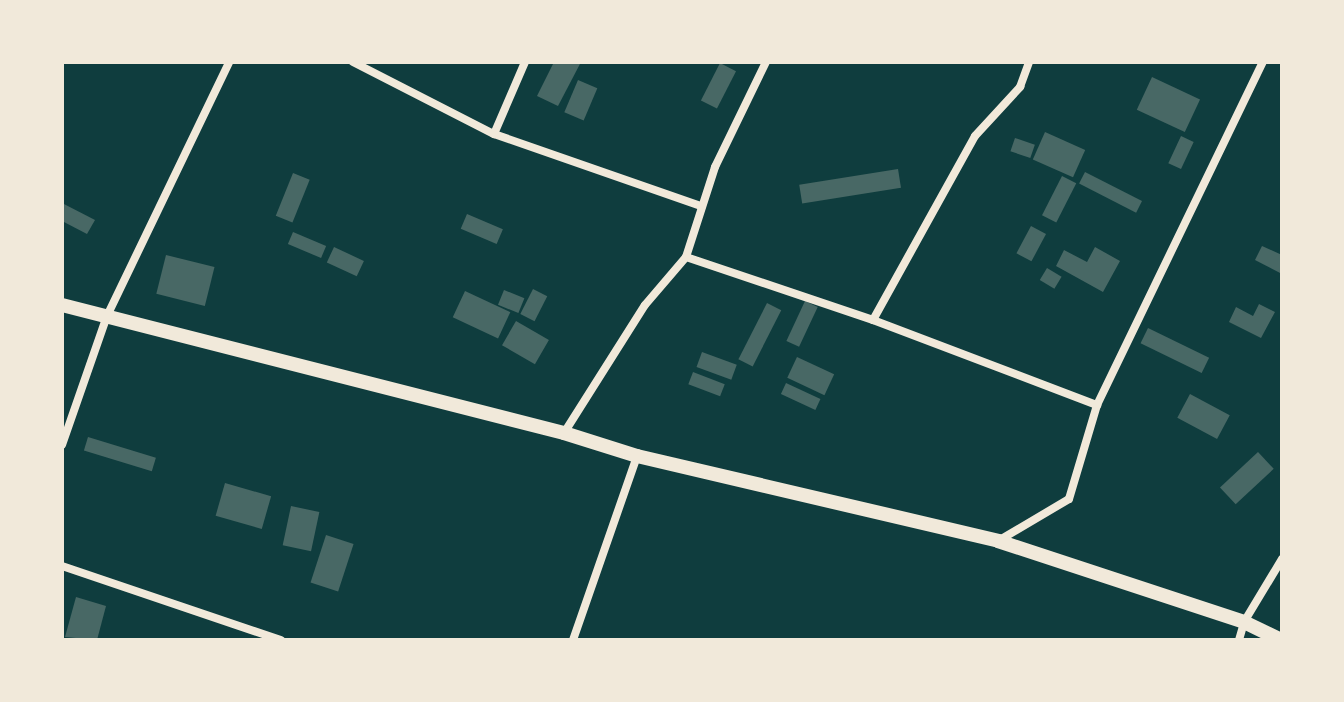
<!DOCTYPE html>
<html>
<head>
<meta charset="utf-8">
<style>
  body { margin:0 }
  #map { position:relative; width:1344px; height:702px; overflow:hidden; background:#0f3d3e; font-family:"PT Sans Narrow",sans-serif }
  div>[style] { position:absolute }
  .building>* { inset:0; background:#486865; transform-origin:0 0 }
  .minor>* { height:8px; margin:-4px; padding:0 4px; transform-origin:4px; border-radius:4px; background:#f1e9da }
  .tertiary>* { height:14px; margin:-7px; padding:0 7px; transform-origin:7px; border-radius:7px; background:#f1e9da }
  span { translate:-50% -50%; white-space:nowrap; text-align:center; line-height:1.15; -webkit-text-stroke:6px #f1e9da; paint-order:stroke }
  .frame { position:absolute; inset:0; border:64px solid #f1e9da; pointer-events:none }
</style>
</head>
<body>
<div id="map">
  <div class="building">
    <i style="clip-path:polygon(554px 62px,581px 62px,558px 106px,537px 96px)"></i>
    <i style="left:720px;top:63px;width:18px;height:42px;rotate:27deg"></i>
    <i style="left:1152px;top:77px;width:53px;height:36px;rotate:25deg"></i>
    <i style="left:578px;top:80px;width:21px;height:35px;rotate:23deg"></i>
    <i style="left:1045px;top:132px;width:44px;height:30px;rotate:24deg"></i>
    <i style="left:1181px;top:136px;width:14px;height:30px;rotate:25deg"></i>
    <i style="left:1015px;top:138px;width:21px;height:14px;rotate:19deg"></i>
    <i style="left:898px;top:169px;width:19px;height:100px;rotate:81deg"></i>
    <i style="left:1085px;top:172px;width:64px;height:13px;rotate:27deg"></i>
    <i style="left:293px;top:173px;width:18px;height:46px;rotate:22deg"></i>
    <i style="left:1062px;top:176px;width:16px;height:44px;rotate:27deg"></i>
    <i style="clip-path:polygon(62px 203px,95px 220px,87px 234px,62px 221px)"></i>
    <i style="left:467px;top:214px;width:39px;height:16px;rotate:23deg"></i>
    <i style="left:1031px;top:226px;width:17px;height:31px;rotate:28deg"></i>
    <i style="left:293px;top:232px;width:36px;height:13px;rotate:23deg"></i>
    <i style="clip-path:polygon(1262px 246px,1282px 255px,1282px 274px,1255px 260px)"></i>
    <i style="left:334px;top:247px;width:33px;height:17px;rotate:25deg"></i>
    <i style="clip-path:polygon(1095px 247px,1120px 261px,1103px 292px,1056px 266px,1064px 250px,1087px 262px)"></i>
    <i style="left:166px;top:255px;width:50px;height:40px;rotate:14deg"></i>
    <i style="left:1047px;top:268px;width:17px;height:14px;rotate:31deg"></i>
    <i style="left:533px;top:289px;width:16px;height:28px;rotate:27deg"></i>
    <i style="left:504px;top:290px;width:22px;height:16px;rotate:22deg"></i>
    <i style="left:465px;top:291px;width:50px;height:29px;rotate:25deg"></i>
    <i style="left:805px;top:301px;width:14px;height:44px;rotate:25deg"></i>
    <i style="left:767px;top:303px;width:16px;height:63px;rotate:27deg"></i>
    <i style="clip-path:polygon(1259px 304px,1275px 312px,1261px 338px,1229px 322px,1236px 307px,1253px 316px)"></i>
    <i style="left:516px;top:321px;width:38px;height:28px;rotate:30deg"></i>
    <i style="left:1148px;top:328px;width:68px;height:17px;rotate:26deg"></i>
    <i style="left:702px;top:352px;width:37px;height:16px;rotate:20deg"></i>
    <i style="left:797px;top:357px;width:41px;height:23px;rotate:25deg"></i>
    <i style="left:693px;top:372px;width:34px;height:13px;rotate:21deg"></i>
    <i style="left:786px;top:383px;width:38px;height:12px;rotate:25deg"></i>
    <i style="left:1190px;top:394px;width:45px;height:27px;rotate:28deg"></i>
    <i style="left:88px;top:437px;width:71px;height:14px;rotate:17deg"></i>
    <i style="left:1258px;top:452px;width:23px;height:52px;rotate:47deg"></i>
    <i style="left:225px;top:483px;width:48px;height:34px;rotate:16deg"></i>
    <i style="left:291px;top:506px;width:29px;height:40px;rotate:12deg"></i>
    <i style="left:326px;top:535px;width:29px;height:50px;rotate:18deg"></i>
    <i style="clip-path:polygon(76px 597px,106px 606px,97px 640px,65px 637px)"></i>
  </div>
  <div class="minor">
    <i style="left:353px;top:62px;width:158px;rotate:27.1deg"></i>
    <i style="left:494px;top:134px;width:219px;rotate:19.2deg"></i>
    <i style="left:494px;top:134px;width:78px;rotate:-66.7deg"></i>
    <i style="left:686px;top:257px;width:197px;rotate:18.6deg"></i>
    <i style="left:873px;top:320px;width:240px;rotate:20.8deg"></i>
    <i style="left:873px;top:320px;width:210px;rotate:-61deg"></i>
    <i style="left:975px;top:136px;width:67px;rotate:-47.4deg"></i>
    <i style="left:1020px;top:87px;width:27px;rotate:-70deg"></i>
    <i style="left:564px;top:433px;width:151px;rotate:-57.7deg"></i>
    <i style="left:645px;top:305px;width:63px;rotate:-49.5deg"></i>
    <i style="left:686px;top:257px;width:95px;rotate:-72.1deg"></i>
    <i style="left:715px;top:167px;width:117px;rotate:-64.1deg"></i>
    <i style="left:62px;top:445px;width:137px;rotate:-70.8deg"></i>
    <i style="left:107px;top:316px;width:282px;rotate:-64.3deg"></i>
    <i style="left:998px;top:541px;width:82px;rotate:-30.6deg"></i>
    <i style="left:1069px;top:499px;width:98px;rotate:-73.4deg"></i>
    <i style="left:1097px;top:405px;width:381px;rotate:-64.2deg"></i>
    <i style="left:62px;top:566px;width:231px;rotate:18.7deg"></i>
    <i style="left:573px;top:640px;width:195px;rotate:-70.8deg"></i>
    <i style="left:1239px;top:640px;width:19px;rotate:-74deg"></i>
    <i style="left:1244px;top:622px;width:74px;rotate:-58.9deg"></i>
  </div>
  <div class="tertiary">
    <i style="left:62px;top:305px;width:518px;rotate:14.3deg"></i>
    <i style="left:564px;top:433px;width:77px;rotate:17.5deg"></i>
    <i style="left:637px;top:456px;width:371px;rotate:13.2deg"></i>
    <i style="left:998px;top:541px;width:259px;rotate:18.2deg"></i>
    <i style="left:1244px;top:622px;width:41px;rotate:25.9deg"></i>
  </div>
  <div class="frame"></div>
</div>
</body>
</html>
